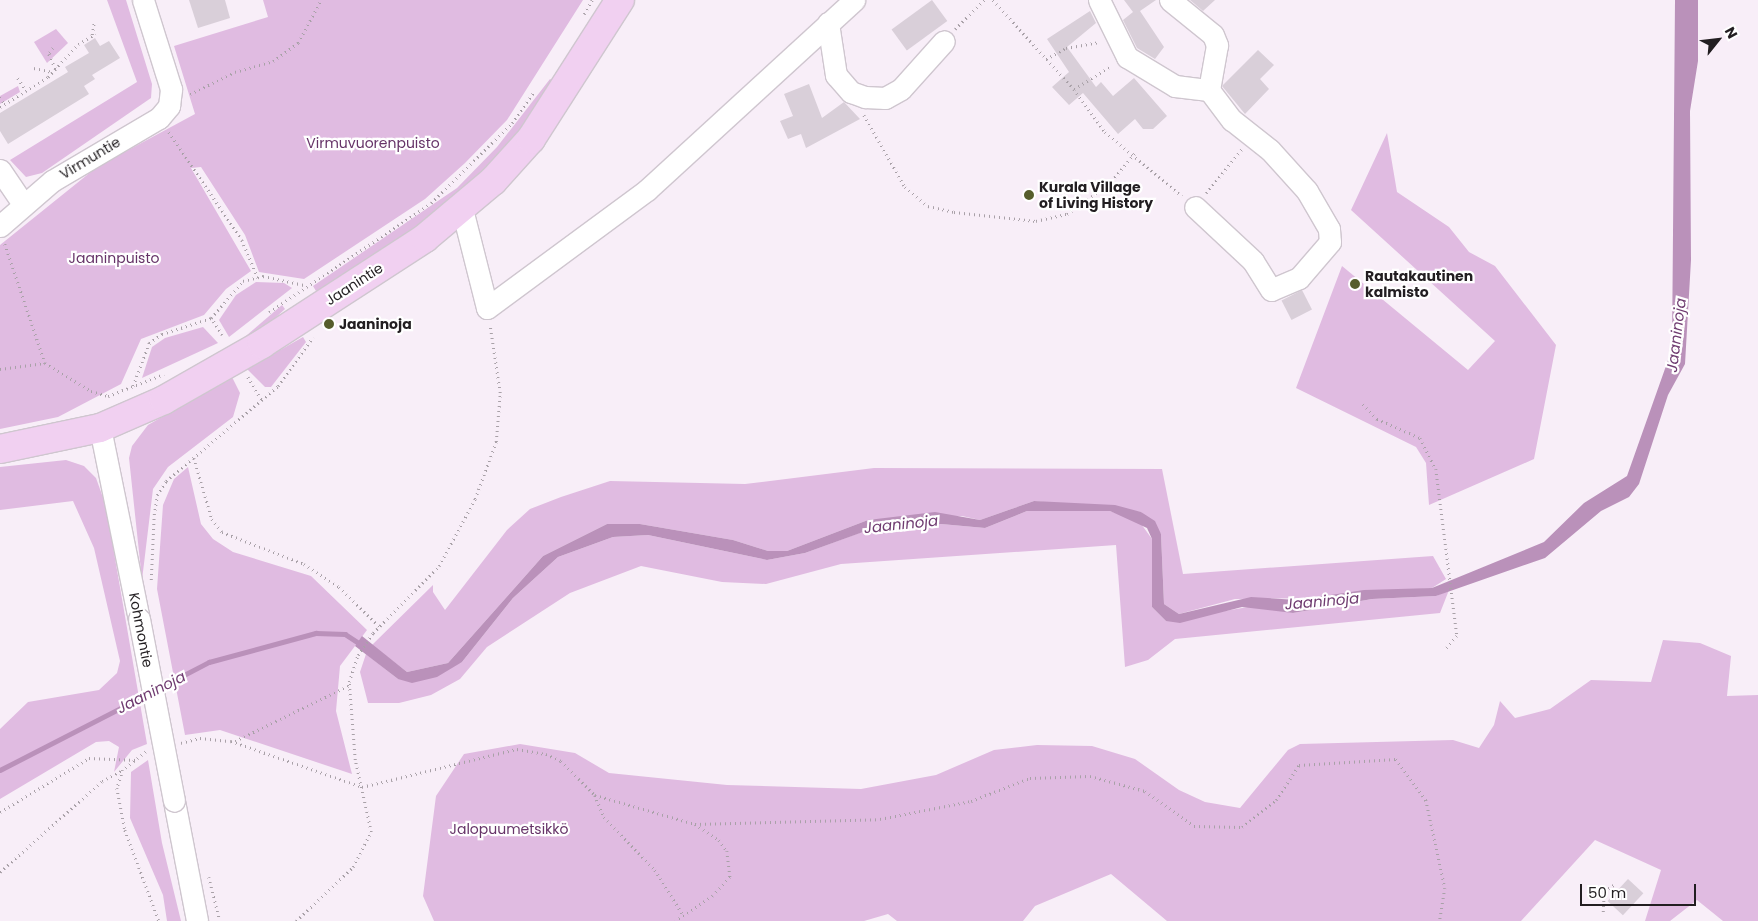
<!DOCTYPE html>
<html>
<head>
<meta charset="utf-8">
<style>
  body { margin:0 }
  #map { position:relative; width:1758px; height:921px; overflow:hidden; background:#f8eef8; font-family:Poppins,sans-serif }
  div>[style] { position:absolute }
  .green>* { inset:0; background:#e0bbe1 }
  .water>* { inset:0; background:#ba91ba }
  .stream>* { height:4.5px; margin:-2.25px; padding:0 2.25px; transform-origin:2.25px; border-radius:2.25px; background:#ba91ba }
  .building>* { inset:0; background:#d9cfd9; transform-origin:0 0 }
  .path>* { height:2.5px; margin-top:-1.25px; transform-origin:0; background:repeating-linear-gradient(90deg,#a9a1a8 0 1px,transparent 0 5px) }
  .roads { filter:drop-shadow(1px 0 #cfc6cf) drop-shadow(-1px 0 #cfc6cf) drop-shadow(0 1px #cfc6cf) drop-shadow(0 -1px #cfc6cf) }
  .minor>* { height:21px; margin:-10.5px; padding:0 10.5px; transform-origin:10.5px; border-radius:10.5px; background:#fff }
  .major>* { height:28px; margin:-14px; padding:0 14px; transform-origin:14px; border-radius:14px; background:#f1d0f1 }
  .bridges { filter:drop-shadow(1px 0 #cfc6cf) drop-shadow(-1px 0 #cfc6cf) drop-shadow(0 1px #cfc6cf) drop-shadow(0 -1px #cfc6cf) }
  .minor-bridge>* { height:21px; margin:-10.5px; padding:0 10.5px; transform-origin:10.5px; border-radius:10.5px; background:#fff }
  .dots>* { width:14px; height:14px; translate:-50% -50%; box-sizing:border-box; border:2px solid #fff; border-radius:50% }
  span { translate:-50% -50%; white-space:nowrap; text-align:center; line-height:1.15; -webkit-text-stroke:4.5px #fff; paint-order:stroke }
  .park-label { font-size:14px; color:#663368 }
  .street-label { font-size:14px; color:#221e21 }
  .poi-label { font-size:14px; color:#221e21; font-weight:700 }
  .left { translate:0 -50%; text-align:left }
  .water-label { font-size:15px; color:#6f3b70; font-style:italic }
  .north { position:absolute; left:1693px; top:15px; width:50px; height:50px; -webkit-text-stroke:4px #fff; paint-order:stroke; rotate:61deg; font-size:14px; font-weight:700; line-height:20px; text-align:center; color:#221e21 }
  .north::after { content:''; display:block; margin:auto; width:18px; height:22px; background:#221e21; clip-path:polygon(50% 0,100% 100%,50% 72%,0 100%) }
  .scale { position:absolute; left:1580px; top:884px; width:116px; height:22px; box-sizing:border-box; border:2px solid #221e21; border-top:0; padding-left:6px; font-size:15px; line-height:18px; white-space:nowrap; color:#221e21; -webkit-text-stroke:4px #fff; paint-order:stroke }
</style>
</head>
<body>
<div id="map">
  <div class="green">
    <i style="clip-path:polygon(107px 0,126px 0,152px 84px,151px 98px,42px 173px,26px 177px,10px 160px,137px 82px)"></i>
    <i style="clip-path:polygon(263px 0,583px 0,507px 120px,465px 163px,425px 199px,304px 279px,259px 272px,245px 235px,201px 167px,191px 168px,251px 271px,226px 289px,204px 315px,141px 339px,121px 384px,58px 417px,0 429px,0 245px,97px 167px,195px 114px,174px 46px,268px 17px)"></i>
    <i style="clip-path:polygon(56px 29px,68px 43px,47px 63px,34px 42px)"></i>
    <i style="clip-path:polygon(550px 79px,558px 84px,477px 184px,357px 271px,316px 291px,313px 286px,457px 188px,497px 147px)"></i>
    <i style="clip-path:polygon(18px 86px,20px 92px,0 104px,0 96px)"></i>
    <i style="clip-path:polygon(1387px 133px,1397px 192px,1449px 227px,1469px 252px,1495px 266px,1556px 345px,1534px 459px,1429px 505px,1426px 463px,1416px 447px,1296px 388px,1342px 266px,1468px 370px,1495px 341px,1351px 210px)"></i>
    <i style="clip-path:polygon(256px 282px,284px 283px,292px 288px,229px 337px,219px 320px,236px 295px)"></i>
    <i style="clip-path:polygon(282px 305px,285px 309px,261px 331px,239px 342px)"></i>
    <i style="clip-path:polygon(203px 327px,218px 343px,142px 378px,152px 347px,165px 338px)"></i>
    <i style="clip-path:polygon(303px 337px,306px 342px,271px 387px,265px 387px,247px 369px)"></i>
    <i style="clip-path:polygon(232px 377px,240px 393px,233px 417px,168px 467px,153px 489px,142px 580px,129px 458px,132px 446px,148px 425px)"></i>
    <i style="clip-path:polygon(66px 460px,84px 466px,96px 478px,106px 506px,147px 744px,132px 750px,114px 772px,119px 747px,109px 741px,96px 742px,0 799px,0 729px,28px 702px,99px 690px,117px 673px,120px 661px,94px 548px,73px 501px,0 510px,0 467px)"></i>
    <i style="clip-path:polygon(188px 467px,201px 524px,213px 539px,233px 552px,311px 576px,367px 630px,340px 666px,336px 711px,352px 774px,220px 730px,185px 735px,157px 589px,163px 505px,174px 479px)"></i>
    <i style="clip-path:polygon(874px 468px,1162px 469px,1183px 574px,1433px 556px,1446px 579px,1432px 588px,1323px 598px,1235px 599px,1179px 614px,1164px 604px,1161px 534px,1141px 512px,1034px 501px,980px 520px,962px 516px,868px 520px,787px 551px,768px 551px,733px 540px,640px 524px,607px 524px,543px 556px,448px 663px,407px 672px,372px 645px,433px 585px,433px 592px,445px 610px,507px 530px,530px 509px,561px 497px,610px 481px,745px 484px)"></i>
    <i style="clip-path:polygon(1027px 511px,1110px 511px,1139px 521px,1152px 539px,1152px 607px,1166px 621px,1254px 606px,1293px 613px,1372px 599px,1436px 596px,1449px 590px,1440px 613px,1175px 639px,1148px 660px,1125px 667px,1116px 545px,841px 564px,766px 584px,722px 582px,641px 566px,570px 593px,487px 647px,460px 679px,431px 695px,399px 703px,368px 703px,360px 672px,366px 654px,398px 679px,462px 662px,513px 598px,558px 557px,613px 537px,648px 535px,767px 560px,805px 553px,873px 528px,941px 524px,985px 528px)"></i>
    <i style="clip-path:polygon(1663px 640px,1700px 643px,1731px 656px,1727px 696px,1758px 695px,1758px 921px,1723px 921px,1697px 900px,1670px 921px,1645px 921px,1661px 870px,1595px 840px,1521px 921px,1167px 921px,1111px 874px,1035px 906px,1023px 921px,897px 921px,888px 914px,864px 921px,434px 921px,423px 896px,436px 796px,464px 754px,520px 744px,575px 753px,609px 773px,727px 785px,861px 789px,936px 775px,994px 750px,1037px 745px,1092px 746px,1135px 759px,1179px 790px,1205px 802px,1240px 808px,1288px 750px,1300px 744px,1453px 740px,1479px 748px,1494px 725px,1500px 701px,1515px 718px,1550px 709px,1591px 680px,1651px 682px)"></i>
    <i style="clip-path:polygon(148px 760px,162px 843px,181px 921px,167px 921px,163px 895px,130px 818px,131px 772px)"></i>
  </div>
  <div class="water">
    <i style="clip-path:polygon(1675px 0,1698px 0,1698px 61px,1690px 111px,1691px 260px,1685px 364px,1668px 395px,1639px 484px,1629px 497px,1601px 511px,1545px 558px,1436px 596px,1372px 599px,1293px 613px,1242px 607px,1180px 623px,1166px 621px,1152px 607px,1152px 539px,1147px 528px,1110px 511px,1027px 511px,985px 528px,941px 524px,874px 528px,805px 553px,767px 560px,648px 535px,613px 537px,558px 557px,513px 598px,462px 662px,437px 677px,412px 683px,398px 679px,355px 646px,362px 636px,407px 672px,448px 663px,543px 556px,607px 524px,640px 524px,733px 540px,768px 551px,787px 551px,868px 520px,935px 512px,980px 520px,1034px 501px,1115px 505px,1141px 512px,1155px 521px,1161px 534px,1164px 604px,1179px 614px,1251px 597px,1297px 600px,1364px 590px,1432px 588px,1544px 542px,1584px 503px,1627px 476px,1672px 349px)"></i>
  </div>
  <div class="stream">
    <i style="left:159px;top:688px;width:56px;rotate:-27.5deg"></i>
    <i style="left:209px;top:662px;width:111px;rotate:-15.2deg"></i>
    <i style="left:316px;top:633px;width:29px;rotate:2deg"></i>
    <i style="left:345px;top:634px;width:20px;rotate:33deg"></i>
    <i style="left:0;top:770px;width:166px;rotate:-27.2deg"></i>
  </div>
  <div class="building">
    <i style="clip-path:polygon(189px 0,225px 0,230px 18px,198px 28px)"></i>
    <i style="left:932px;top:0;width:26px;height:50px;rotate:54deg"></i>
    <i style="clip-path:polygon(1124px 0,1156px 0,1140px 11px,1164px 47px,1155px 59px,1137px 48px,1123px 20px,1133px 12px)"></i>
    <i style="clip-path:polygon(1190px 0,1215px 0,1203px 11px)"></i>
    <i style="clip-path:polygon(1090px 11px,1096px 23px,1067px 47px,1096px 87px,1101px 82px,1113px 96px,1134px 78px,1167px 116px,1153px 129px,1143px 129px,1135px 119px,1118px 134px,1083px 93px,1069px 105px,1052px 87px,1069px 72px,1047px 39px)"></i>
    <i style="clip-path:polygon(95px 38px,100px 46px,109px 41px,120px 58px,92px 75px,95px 79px,84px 86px,89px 94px,8px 144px,0 131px,0 113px,68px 72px,65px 67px,89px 53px,84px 45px)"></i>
    <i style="clip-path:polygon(1258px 50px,1274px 65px,1260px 79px,1269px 89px,1245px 114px,1222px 86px)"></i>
    <i style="clip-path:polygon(809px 84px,822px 118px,844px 102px,860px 119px,806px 148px,801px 134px,788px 139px,780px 121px,793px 116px,784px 94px)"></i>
    <i style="left:1302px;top:290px;width:22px;height:23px;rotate:63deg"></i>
    <i style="left:1628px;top:879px;width:21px;height:30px;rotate:43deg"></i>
  </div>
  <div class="path">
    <i style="left:993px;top:0;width:120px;rotate:47.7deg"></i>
    <i style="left:1074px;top:89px;width:53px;rotate:54.2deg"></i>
    <i style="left:1105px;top:132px;width:100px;rotate:39.7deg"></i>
    <i style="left:584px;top:14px;width:16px;rotate:-60deg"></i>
    <i style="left:955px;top:29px;width:41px;rotate:-45deg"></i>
    <i style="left:92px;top:35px;width:12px;rotate:-81deg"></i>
    <i style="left:53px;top:48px;width:7px;rotate:124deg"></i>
    <i style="left:49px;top:54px;width:17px;rotate:66deg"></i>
    <i style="left:1046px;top:59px;width:23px;rotate:-29deg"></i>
    <i style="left:1066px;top:48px;width:34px;rotate:-10deg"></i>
    <i style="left:34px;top:68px;width:19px;rotate:12deg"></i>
    <i style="left:18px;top:78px;width:15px;rotate:58deg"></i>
    <i style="left:1074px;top:89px;width:44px;rotate:-31.9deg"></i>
    <i style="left:190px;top:94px;width:50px;rotate:-26.1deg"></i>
    <i style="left:235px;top:72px;width:40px;rotate:-16deg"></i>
    <i style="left:273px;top:61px;width:31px;rotate:-36deg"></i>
    <i style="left:298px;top:43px;width:49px;rotate:-61.9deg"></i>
    <i style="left:0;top:97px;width:9px;rotate:54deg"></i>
    <i style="left:0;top:107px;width:57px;rotate:-32deg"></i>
    <i style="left:48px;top:77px;width:45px;rotate:-47.7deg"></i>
    <i style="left:78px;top:44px;width:20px;rotate:-30deg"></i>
    <i style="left:864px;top:115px;width:83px;rotate:60.3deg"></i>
    <i style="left:905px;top:187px;width:30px;rotate:40deg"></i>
    <i style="left:928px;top:206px;width:27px;rotate:13deg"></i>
    <i style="left:954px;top:212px;width:82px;rotate:6.3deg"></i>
    <i style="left:1036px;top:221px;width:32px;rotate:-13deg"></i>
    <i style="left:1067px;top:214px;width:50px;rotate:-35.3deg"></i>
    <i style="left:1108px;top:185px;width:42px;rotate:-49.8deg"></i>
    <i style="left:169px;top:132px;width:130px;rotate:55.9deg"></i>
    <i style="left:242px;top:240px;width:41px;rotate:67.2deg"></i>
    <i style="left:1206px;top:193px;width:57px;rotate:-50.7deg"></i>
    <i style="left:5px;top:244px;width:126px;rotate:71.4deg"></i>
    <i style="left:269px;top:312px;width:195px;rotate:-33.9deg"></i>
    <i style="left:431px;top:203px;width:114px;rotate:-44.6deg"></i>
    <i style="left:512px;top:123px;width:38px;rotate:-55deg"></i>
    <i style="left:222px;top:335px;width:20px;rotate:-123deg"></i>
    <i style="left:211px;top:318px;width:49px;rotate:-49.1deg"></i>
    <i style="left:243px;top:281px;width:21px;rotate:-14deg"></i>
    <i style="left:263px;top:276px;width:42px;rotate:12.4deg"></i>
    <i style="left:0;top:369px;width:45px;rotate:-7.6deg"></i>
    <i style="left:45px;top:363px;width:54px;rotate:31.3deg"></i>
    <i style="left:91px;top:391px;width:18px;rotate:16deg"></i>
    <i style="left:108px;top:396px;width:60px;rotate:-21.4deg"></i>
    <i style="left:248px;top:377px;width:26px;rotate:59deg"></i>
    <i style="left:133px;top:386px;width:46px;rotate:-69.6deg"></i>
    <i style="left:149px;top:343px;width:16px;rotate:-35deg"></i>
    <i style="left:162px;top:334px;width:52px;rotate:-18.1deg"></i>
    <i style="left:1363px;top:404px;width:21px;rotate:47deg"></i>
    <i style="left:1377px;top:419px;width:47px;rotate:23.8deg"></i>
    <i style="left:1420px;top:438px;width:35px;rotate:63deg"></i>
    <i style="left:1436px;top:469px;width:168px;rotate:82.8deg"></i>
    <i style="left:1457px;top:636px;width:18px;rotate:131deg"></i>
    <i style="left:194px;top:458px;width:64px;rotate:73.6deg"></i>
    <i style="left:212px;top:519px;width:16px;rotate:52deg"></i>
    <i style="left:222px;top:532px;width:88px;rotate:21.3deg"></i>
    <i style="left:304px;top:564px;width:42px;rotate:33.3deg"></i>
    <i style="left:339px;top:587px;width:57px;rotate:44.3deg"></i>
    <i style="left:151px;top:580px;width:65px;rotate:-87.4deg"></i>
    <i style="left:154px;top:515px;width:20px;rotate:-81deg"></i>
    <i style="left:157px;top:495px;width:17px;rotate:-57deg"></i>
    <i style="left:166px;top:481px;width:147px;rotate:-40.3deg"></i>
    <i style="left:278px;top:386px;width:60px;rotate:-54.5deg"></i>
    <i style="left:235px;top:741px;width:126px;rotate:-26deg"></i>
    <i style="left:181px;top:743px;width:20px;rotate:-15deg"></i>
    <i style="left:200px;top:738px;width:31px;rotate:6deg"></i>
    <i style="left:231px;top:741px;width:139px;rotate:19.3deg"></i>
    <i style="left:362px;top:787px;width:160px;rotate:-13.8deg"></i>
    <i style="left:517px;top:749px;width:29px;rotate:10deg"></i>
    <i style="left:546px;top:754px;width:17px;rotate:25deg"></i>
    <i style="left:561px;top:761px;width:48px;rotate:45deg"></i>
    <i style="left:595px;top:795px;width:104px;rotate:16.2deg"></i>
    <i style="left:695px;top:824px;width:29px;rotate:34deg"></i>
    <i style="left:719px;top:840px;width:14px;rotate:54deg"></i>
    <i style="left:727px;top:851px;width:26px;rotate:83deg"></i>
    <i style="left:730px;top:877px;width:25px;rotate:132deg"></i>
    <i style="left:713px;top:896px;width:45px;rotate:146deg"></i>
    <i style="left:146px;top:752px;width:29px;rotate:142deg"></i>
    <i style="left:123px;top:770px;width:19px;rotate:108deg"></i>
    <i style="left:117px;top:788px;width:43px;rotate:79.2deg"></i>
    <i style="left:125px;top:830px;width:97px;rotate:69.5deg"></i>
    <i style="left:595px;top:795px;width:24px;rotate:68deg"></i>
    <i style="left:604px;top:817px;width:74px;rotate:46.1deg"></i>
    <i style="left:655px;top:870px;width:51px;rotate:57.9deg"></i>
    <i style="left:0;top:812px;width:104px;rotate:-31.2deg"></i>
    <i style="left:89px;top:758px;width:47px;rotate:2.4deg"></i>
    <i style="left:695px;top:824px;width:185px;rotate:-1.5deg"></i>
    <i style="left:880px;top:819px;width:93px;rotate:-11.2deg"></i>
    <i style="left:971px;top:801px;width:63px;rotate:-21.3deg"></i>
    <i style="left:1030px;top:778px;width:60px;rotate:-1.9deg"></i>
    <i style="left:1090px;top:776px;width:57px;rotate:15.3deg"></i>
    <i style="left:1145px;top:791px;width:60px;rotate:35.5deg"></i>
    <i style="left:1194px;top:826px;width:48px;rotate:1.2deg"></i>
    <i style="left:1242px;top:827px;width:43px;rotate:-38.5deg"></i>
    <i style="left:1276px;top:800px;width:42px;rotate:-56.7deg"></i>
    <i style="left:1299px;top:765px;width:97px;rotate:-3.5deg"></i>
    <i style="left:1396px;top:759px;width:51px;rotate:53.8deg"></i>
    <i style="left:1426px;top:800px;width:90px;rotate:77.8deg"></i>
    <i style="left:1445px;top:888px;width:33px;rotate:99deg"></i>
    <i style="left:0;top:872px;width:137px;rotate:-41.7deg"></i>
    <i style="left:102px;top:781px;width:24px;rotate:-28deg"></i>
    <i style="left:209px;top:877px;width:45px;rotate:76deg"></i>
    <i style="left:1603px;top:912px;width:21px;rotate:-87deg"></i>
    <i style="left:1604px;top:891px;width:13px;rotate:-32deg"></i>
    <i style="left:296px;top:921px;width:79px;rotate:-43.5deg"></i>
    <i style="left:353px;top:867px;width:39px;rotate:-63deg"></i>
    <i style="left:371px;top:832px;width:74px;rotate:-102.5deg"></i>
    <i style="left:355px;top:760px;width:78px;rotate:-94.4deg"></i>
    <i style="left:349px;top:682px;width:28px;rotate:-72deg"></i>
    <i style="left:358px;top:655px;width:27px;rotate:-56deg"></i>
    <i style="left:373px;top:633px;width:94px;rotate:-45.4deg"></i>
    <i style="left:439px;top:566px;width:76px;rotate:-61.8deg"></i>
    <i style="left:475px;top:499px;width:61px;rotate:-69.8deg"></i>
    <i style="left:496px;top:442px;width:49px;rotate:-85.3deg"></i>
    <i style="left:500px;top:393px;width:68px;rotate:-98.5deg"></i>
  </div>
  <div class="roads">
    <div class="minor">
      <i style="left:1099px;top:0;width:64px;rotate:63.8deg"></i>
      <i style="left:1127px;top:57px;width:56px;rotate:31.1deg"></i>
      <i style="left:1175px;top:86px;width:34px;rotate:7deg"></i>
      <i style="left:1209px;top:90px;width:38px;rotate:53deg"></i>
      <i style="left:1232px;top:120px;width:48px;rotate:38.3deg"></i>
      <i style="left:1270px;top:150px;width:55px;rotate:47.9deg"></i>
      <i style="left:1307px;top:191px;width:44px;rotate:59.9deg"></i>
      <i style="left:1329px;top:229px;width:13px;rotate:86deg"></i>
      <i style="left:1330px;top:242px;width:48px;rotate:130.7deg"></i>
      <i style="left:1299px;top:278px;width:30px;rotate:157deg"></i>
      <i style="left:1271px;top:290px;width:34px;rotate:-122deg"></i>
      <i style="left:1253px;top:261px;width:79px;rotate:-137deg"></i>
      <i style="left:1170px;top:0;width:55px;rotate:39.1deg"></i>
      <i style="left:1213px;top:35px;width:11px;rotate:68deg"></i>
      <i style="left:1217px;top:45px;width:46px;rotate:100.1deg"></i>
      <i style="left:828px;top:23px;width:53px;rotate:81.3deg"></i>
      <i style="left:836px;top:75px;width:23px;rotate:49deg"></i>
      <i style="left:851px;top:92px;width:15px;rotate:20deg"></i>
      <i style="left:865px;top:97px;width:20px;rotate:3deg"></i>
      <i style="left:885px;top:98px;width:18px;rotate:-29deg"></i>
      <i style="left:901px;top:89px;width:64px;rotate:-48.1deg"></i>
      <i style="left:0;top:170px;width:41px;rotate:55.9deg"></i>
      <i style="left:462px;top:209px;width:102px;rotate:75.8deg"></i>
      <i style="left:487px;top:308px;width:199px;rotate:-36.4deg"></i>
      <i style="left:647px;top:190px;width:281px;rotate:-42.5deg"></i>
      <i style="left:0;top:226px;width:69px;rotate:-40.9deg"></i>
      <i style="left:52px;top:181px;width:124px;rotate:-30.5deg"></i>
      <i style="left:159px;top:118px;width:16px;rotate:-50deg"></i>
      <i style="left:169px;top:106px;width:17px;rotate:-83deg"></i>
      <i style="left:171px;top:89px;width:93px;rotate:-107.5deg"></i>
      <i style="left:100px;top:428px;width:195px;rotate:78.5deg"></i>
      <i style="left:174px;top:801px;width:122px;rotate:79.1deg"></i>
    </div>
    <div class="major">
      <i style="left:0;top:449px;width:102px;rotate:-11.9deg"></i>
      <i style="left:100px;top:428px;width:70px;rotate:-23.6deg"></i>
      <i style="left:164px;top:400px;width:113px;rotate:-29.7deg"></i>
      <i style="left:262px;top:344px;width:194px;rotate:-33deg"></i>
      <i style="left:425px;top:238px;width:89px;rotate:-40deg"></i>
      <i style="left:493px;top:181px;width:57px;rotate:-47.9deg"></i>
      <i style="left:531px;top:139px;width:165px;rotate:-57.4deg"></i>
    </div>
  </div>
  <div class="bridges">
    <div class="minor-bridge">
      <i style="left:139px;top:619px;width:185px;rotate:79.1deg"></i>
    </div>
  </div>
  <div class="dots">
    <i style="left:1029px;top:195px;background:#565d2c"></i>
    <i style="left:1355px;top:284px;background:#565d2c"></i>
    <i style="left:329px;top:324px;background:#565d2c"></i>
  </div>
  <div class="park-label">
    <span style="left:373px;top:143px">Virmuvuorenpuisto</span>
    <span style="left:114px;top:258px">Jaaninpuisto</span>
    <span style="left:509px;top:829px">Jalopuumetsikkö</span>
  </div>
  <div class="street-label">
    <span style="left:90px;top:158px;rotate:-31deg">Virmuntie</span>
    <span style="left:354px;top:284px;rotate:-33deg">Jaanintie</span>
    <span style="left:141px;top:630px;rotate:79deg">Kohmontie</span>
  </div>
  <div class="poi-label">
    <span class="left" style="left:1039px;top:195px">Kurala Village<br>of Living History</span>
    <span class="left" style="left:1365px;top:284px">Rautakautinen<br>kalmisto</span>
    <span class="left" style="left:339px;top:324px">Jaaninoja</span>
  </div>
  <div class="water-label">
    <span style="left:1676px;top:335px;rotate:-83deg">Jaaninoja</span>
    <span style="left:901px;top:524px;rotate:-6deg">Jaaninoja</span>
    <span style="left:1322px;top:601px;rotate:-5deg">Jaaninoja</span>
    <span style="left:151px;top:692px;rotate:-27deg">Jaaninoja</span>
  </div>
  <div class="north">N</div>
  <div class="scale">50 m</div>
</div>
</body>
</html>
